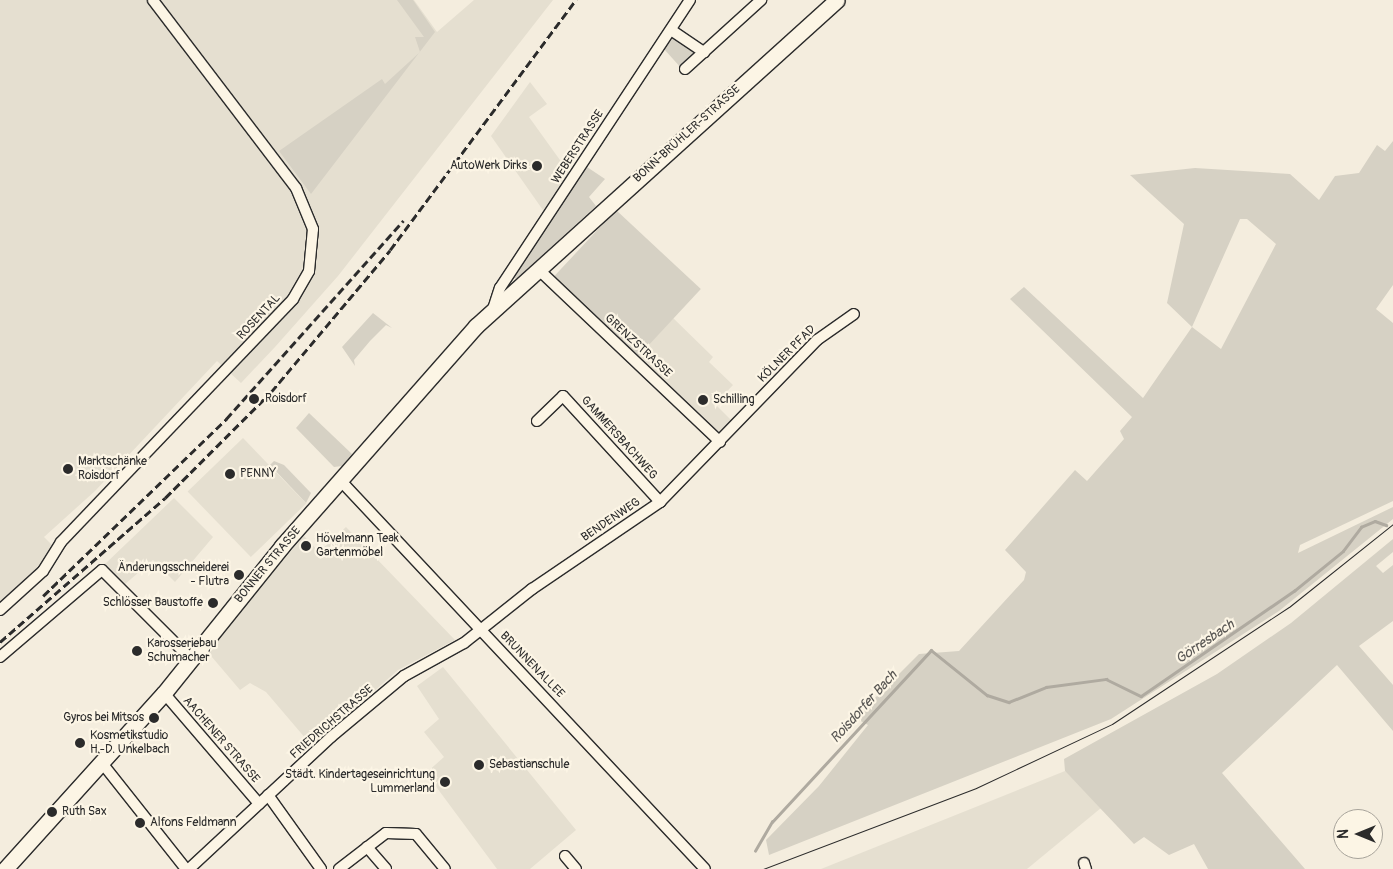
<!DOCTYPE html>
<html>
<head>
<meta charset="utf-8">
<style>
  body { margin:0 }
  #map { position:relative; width:1393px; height:869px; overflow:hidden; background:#f4edde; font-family:Pangolin,sans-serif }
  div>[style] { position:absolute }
  .built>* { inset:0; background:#e5dfd0; transform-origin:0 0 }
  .green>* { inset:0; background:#d6d1c4; transform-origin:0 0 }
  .stream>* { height:2.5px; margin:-1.25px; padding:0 1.25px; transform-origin:1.25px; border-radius:1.25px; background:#afaaa0 }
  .roads { filter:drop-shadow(1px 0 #2b2b2b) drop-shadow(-1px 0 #2b2b2b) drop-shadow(0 1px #2b2b2b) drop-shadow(0 -1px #2b2b2b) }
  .street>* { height:10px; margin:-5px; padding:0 5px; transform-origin:5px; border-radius:5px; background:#fcf5e5 }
  .secondary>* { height:15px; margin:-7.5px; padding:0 7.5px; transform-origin:7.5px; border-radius:7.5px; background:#fcf5e5 }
  .tram>* { height:1px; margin:-0.5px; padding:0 0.5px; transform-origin:0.5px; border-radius:0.5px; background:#2b2b2b }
  .rail>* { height:2.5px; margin-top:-1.25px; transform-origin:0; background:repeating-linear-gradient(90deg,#2b2b2b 0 8px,transparent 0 12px) }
  .dots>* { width:14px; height:14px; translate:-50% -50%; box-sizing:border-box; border:2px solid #fcf5e5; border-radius:50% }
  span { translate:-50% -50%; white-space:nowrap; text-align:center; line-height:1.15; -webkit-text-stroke:4.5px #fcf5e5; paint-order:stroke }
  .street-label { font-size:12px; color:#2b2b2b }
  .poi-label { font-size:12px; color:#2b2b2b }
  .right { translate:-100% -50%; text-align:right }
  .left { translate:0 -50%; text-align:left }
  .water-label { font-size:14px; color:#595754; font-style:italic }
  .north { position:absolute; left:1333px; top:809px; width:50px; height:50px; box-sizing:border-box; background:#fcf5e5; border:1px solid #a8a49b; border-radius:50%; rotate:270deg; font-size:14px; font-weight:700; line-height:20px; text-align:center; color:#2b2b2b }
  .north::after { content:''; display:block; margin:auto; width:18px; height:22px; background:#2b2b2b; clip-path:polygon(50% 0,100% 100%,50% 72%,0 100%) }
</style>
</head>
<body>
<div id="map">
  <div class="built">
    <i style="clip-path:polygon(0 0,414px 0,437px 32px,474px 0,553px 0,338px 276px,275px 347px,241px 383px,217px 361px,95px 491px,44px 537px,52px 545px,43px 562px,0 602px)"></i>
    <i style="clip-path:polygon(530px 82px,547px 104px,529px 117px,570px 174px,545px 213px,491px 136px)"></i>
    <i style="clip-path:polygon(670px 315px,713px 357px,709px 362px,733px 385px,715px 404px,732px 421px,719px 435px,633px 352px)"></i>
    <i style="left:243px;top:438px;width:91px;height:77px;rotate:46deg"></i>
    <i style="clip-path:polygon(174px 498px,213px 537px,175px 582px,153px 560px,124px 585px,104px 565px)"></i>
    <i style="clip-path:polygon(346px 527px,455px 640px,398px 670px,312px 746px,266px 692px,250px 683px,240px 690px,206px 650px,304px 536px,319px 552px)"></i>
    <i style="clip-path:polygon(443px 667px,576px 830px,530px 869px,497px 869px,426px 773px,444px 757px,424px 732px,439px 719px,417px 686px)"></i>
    <i style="clip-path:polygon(1065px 771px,1101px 808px,1027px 869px,821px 869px)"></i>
  </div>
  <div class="green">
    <i style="clip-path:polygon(397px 0,413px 0,435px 32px,311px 194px,279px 151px,382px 79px,385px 84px,420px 52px,415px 37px,424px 37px)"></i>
    <i style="clip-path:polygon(674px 37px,699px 54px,682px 69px,664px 49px)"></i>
    <i style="clip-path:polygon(evenodd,1393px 141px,1393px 285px,1376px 309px,1393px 323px,1393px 501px,1300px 545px,1298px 553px,1393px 507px,1393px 519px,1279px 611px,1111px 719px,769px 855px,766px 840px,819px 786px,868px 725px,855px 718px,919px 654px,959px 651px,1024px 580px,1026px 572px,1005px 550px,1075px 470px,1087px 481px,1124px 439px,1120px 431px,1132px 417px,1010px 299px,1024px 287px,1143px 398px,1192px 327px,1167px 303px,1184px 224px,1130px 175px,1195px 168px,1290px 174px,1319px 200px,1335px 176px,1359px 173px,1377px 145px,1385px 151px,1393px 141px,1240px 219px,1247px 219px,1276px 244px,1221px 349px,1192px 327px,1240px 219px)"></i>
    <i style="clip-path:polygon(587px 167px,605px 179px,589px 197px,596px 206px,516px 279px,513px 277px)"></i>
    <i style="left:616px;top:210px;width:116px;height:93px;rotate:43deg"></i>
    <i style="clip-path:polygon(373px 313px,392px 328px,386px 325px,370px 341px,354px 360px,355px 366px,342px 347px)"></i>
    <i style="clip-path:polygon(309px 413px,352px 454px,342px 466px,334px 467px,296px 428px)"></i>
    <i style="clip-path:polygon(274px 461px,284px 465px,311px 493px,306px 503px,270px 465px)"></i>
    <i style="clip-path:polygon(1393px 539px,1393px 552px,1376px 566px,1383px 573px,1393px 565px,1393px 621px,1359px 646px,1393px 685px,1393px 731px,1337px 665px,1222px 773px,1305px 869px,1208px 869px,1194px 844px,1169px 855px,1144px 837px,1134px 844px,1065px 771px,1064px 759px,1217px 674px,1291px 623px)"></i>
  </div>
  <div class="stream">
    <i style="left:755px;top:851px;width:34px;rotate:-60deg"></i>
    <i style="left:772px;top:822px;width:234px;rotate:-47.2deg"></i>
    <i style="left:931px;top:650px;width:72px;rotate:38.8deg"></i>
    <i style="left:987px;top:695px;width:23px;rotate:18deg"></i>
    <i style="left:1009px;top:702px;width:40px;rotate:-22deg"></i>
    <i style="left:1046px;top:687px;width:61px;rotate:-7.6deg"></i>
    <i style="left:1106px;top:679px;width:39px;rotate:26deg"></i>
    <i style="left:1141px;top:696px;width:186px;rotate:-34.5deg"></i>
    <i style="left:1294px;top:591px;width:63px;rotate:-39.2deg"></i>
    <i style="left:1343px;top:551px;width:30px;rotate:-53deg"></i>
    <i style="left:1361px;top:527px;width:15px;rotate:-23deg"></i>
    <i style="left:1375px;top:521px;width:12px;rotate:20deg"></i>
  </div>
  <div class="roads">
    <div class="street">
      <i style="left:671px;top:30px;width:40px;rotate:34deg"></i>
      <i style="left:685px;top:69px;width:103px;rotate:-42.2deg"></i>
      <i style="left:538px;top:269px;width:251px;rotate:43.5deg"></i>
      <i style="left:493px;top:309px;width:22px;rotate:-72deg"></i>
      <i style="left:500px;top:288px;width:345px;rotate:-56.6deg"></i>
      <i style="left:537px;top:421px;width:36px;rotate:-44deg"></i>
      <i style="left:563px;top:396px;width:144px;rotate:47.5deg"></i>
      <i style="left:340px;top:480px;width:533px;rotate:46.82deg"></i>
      <i style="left:0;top:610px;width:58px;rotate:-42.2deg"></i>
      <i style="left:43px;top:571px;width:34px;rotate:-58deg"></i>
      <i style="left:61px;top:542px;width:336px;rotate:-46.3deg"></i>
      <i style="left:293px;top:299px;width:32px;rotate:-60deg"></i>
      <i style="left:309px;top:271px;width:42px;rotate:-84.6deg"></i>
      <i style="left:313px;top:229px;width:44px;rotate:-112.5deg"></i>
      <i style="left:296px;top:188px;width:236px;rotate:-127.3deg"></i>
      <i style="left:0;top:657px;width:134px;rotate:-40.5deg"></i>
      <i style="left:102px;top:570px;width:126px;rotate:45deg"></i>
      <i style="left:164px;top:693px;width:146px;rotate:49.4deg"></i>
      <i style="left:102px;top:763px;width:135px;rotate:51.6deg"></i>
      <i style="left:268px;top:795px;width:91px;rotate:54.4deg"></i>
      <i style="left:367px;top:847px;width:29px;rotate:49deg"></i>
      <i style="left:565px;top:856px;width:17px;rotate:50deg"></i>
      <i style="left:1084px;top:863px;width:6px;rotate:72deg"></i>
      <i style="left:189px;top:869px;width:194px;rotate:-42.9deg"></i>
      <i style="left:331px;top:737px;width:95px;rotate:-39.9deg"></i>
      <i style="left:404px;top:676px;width:68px;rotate:-28.8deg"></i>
      <i style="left:464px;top:643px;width:87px;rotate:-38.5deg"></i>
      <i style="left:532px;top:589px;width:155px;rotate:-34.2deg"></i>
      <i style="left:660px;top:502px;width:226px;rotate:-45.9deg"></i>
      <i style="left:817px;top:340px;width:45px;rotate:-35.1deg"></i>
      <i style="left:339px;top:869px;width:59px;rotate:-37.5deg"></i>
      <i style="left:386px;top:833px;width:30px;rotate:2deg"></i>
      <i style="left:416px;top:834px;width:45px;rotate:50.4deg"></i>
    </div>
    <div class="secondary">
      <i style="left:5px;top:869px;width:237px;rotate:-47.9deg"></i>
      <i style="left:164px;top:693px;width:189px;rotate:-51.2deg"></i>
      <i style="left:282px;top:546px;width:293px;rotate:-48.6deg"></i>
      <i style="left:476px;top:326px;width:486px;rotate:-42.1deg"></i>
    </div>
  </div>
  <div class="tram">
    <i style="left:763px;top:869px;width:228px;rotate:-20.8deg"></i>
    <i style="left:976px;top:788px;width:150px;rotate:-25.2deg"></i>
    <i style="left:1112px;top:724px;width:212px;rotate:-33.5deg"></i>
    <i style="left:1289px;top:607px;width:133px;rotate:-38.6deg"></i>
  </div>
  <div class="rail">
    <i style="left:43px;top:596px;width:255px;rotate:-44deg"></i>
    <i style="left:226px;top:419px;width:266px;rotate:-48.2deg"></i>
    <i style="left:0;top:642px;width:219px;rotate:-41.1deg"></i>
    <i style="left:165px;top:498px;width:150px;rotate:-45deg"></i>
    <i style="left:271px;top:392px;width:185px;rotate:-50deg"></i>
    <i style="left:390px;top:250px;width:312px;rotate:-53.4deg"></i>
  </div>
  <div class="dots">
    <i style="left:537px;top:166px;background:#2b2b2b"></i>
    <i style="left:254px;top:399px;background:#2b2b2b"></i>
    <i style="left:703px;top:400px;background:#2b2b2b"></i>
    <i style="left:68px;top:469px;background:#2b2b2b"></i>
    <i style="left:230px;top:474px;background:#2b2b2b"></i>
    <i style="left:306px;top:546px;background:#2b2b2b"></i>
    <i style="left:239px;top:575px;background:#2b2b2b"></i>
    <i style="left:213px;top:603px;background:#2b2b2b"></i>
    <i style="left:137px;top:651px;background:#2b2b2b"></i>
    <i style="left:154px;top:718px;background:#2b2b2b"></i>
    <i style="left:80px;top:743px;background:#2b2b2b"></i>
    <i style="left:479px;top:765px;background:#2b2b2b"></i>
    <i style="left:445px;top:782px;background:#2b2b2b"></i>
    <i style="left:52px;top:812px;background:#2b2b2b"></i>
    <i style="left:140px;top:823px;background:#2b2b2b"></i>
  </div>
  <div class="street-label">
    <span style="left:687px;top:134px;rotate:-42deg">BONN-BRÜHLER-STRASSE</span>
    <span style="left:578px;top:147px;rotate:-57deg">WEBERSTRASSE</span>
    <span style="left:259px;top:317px;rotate:-47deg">ROSENTAL</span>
    <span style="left:638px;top:346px;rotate:43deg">GRENZSTRASSE</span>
    <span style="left:787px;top:354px;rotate:-45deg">KÖLNER PFAD</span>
    <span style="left:619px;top:438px;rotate:48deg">GAMMERSBACHWEG</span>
    <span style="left:611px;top:520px;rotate:-34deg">BENDENWEG</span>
    <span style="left:268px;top:565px;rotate:-50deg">BONNER STRASSE</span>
    <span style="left:532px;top:665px;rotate:46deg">BRUNNENALLEE</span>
    <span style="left:332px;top:722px;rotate:-41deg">FRIEDRICHSTRASSE</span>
    <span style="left:221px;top:740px;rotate:49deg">AACHENER STRASSE</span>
  </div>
  <div class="poi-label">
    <span class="right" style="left:527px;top:166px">AutoWerk Dirks</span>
    <span class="left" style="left:265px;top:399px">Roisdorf</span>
    <span class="left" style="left:713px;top:400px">Schilling</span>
    <span class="left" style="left:78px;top:469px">Marktschänke<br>Roisdorf</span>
    <span class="left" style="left:240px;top:474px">PENNY</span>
    <span class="left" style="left:316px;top:546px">Hövelmann Teak<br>Gartenmöbel</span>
    <span class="right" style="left:229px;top:575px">Änderungsschneiderei<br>- Flutra</span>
    <span class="right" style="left:203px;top:603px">Schlösser Baustoffe</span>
    <span class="left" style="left:147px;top:651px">Karosseriebau<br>Schumacher</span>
    <span class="right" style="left:144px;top:718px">Gyros bei Mitsos</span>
    <span class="left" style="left:90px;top:743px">Kosmetikstudio<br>H.-D. Unkelbach</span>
    <span class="left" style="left:489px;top:765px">Sebastianschule</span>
    <span class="right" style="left:435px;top:782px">Städt. Kindertageseinrichtung<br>Lummerland</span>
    <span class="left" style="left:62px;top:812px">Ruth Sax</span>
    <span class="left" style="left:150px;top:823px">Alfons Feldmann</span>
  </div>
  <div class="water-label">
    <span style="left:1205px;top:642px;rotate:-34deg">Görresbach</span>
    <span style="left:864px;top:707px;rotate:-48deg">Roisdorfer Bach</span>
  </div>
  <div class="north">N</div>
</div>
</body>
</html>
